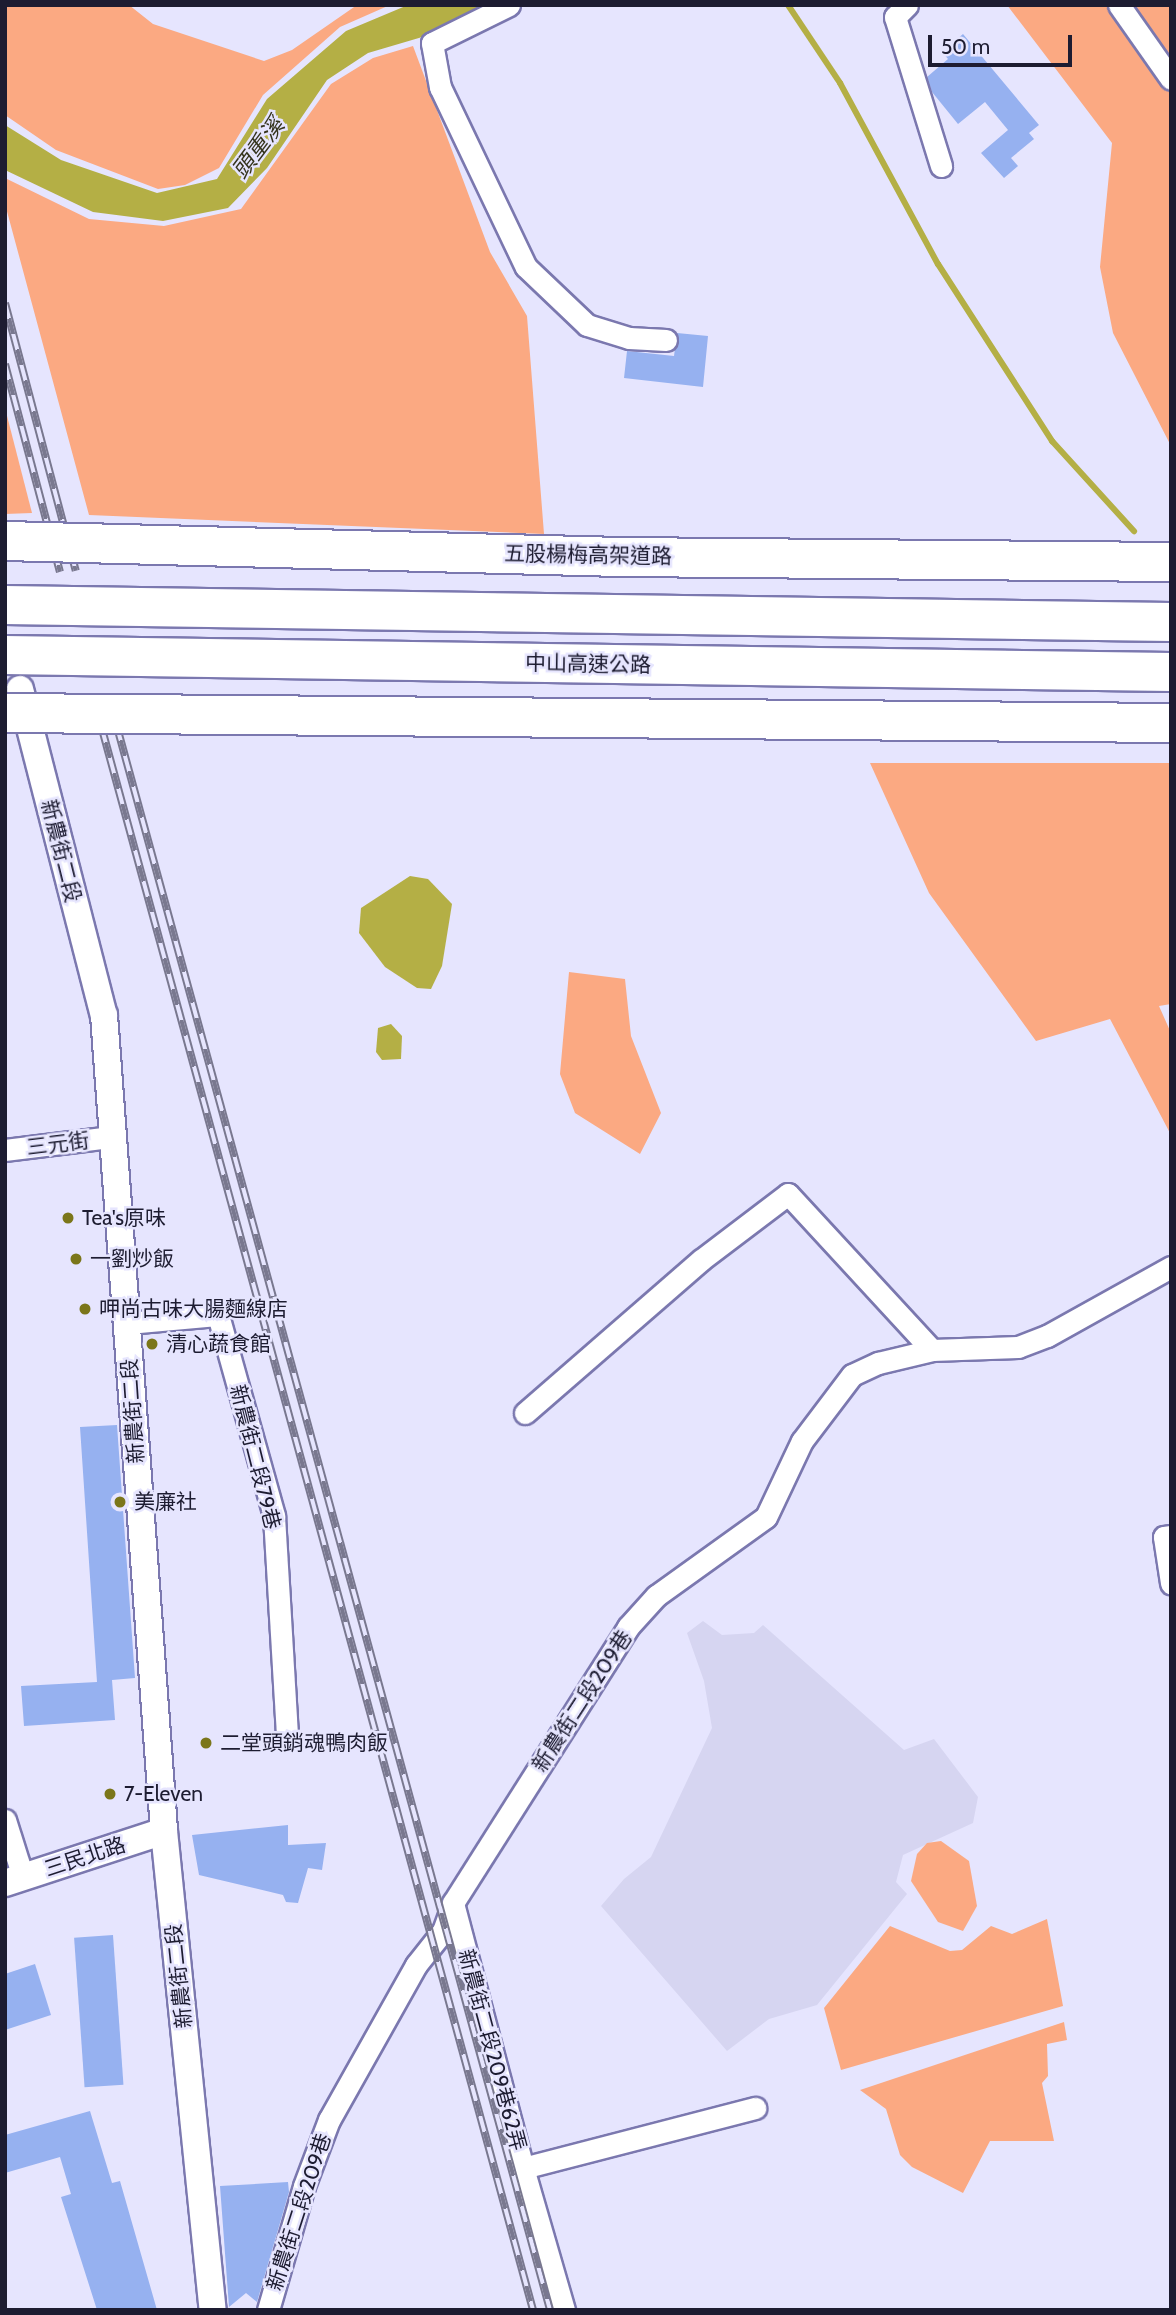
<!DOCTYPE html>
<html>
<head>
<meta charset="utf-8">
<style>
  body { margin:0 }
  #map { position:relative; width:1176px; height:2315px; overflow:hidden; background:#e6e5fe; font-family:Cabin,"Noto Sans TC",sans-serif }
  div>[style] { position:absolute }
  .built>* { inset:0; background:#d6d5f1 }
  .green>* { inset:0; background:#fba982 }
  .water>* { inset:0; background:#b4af45 }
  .stream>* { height:6px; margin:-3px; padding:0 3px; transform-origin:3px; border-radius:3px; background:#b4af45 }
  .building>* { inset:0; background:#96b1f0; transform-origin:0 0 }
  .roads { filter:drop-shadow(2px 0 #7b78af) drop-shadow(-2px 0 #7b78af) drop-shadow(0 2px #7b78af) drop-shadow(0 -2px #7b78af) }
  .minor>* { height:21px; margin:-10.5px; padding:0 10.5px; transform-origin:10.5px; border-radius:10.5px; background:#fff }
  .tertiary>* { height:26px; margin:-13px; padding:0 13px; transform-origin:13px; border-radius:13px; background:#fff }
  .motorway>* { height:38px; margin:-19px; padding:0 19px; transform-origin:19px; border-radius:19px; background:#fff }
  .rail>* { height:8px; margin-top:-4px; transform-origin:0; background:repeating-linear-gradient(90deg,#e6e5fe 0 16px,#79788f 0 32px); box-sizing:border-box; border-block:2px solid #79788f }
  .bridges { filter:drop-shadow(2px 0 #7b78af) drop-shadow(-2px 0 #7b78af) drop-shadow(0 2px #7b78af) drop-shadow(0 -2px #7b78af) }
  .motorway-bridge>* { height:38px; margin:-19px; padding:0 19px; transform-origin:19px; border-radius:19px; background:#fff }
  .dots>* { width:19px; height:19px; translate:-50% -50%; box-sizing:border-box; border:4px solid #e6e5fe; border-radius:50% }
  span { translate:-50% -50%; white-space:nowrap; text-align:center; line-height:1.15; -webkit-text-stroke:5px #e6e5fe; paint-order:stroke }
  .street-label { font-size:21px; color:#1d1c31 }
  .poi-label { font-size:21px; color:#1d1c31 }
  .left { translate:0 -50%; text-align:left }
  .water-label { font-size:23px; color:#35341d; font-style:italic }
  .frame { position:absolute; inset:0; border:7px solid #1d1c31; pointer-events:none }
  .scale { position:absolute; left:928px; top:35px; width:144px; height:32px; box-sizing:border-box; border:4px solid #1d1c31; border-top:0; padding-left:9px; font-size:21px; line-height:24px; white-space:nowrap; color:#1d1c31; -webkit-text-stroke:5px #e6e5fe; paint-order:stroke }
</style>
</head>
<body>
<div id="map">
  <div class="built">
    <i style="clip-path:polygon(703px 1621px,722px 1635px,754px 1633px,763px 1625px,904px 1750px,934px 1739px,978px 1797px,973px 1823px,903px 1855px,896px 1882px,907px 1894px,817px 2005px,769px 2019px,727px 2051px,601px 1906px,624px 1879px,651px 1857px,712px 1728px,704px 1681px,687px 1633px)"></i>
  </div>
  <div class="green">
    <i style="clip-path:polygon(5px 5px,129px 5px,153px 24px,264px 61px,292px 50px,357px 5px,390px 5px,340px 27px,263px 95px,219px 168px,185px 185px,158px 189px,56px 150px,5px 115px)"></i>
    <i style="clip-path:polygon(1007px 5px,1171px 5px,1171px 446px,1113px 333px,1100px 267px,1112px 143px)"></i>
    <i style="clip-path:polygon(413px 46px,490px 252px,527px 316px,544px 534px,89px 515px,5px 204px,5px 178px,89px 219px,164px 226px,241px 209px,331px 84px,373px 58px)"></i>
    <i style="clip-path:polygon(5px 408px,32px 513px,5px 514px)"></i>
    <i style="clip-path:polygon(870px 763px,1171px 763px,1171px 1004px,1159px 1006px,1171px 1033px,1171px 1135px,1110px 1019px,1036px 1041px,929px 893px)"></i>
    <i style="clip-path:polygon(569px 972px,625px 979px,631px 1036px,661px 1113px,640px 1154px,575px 1113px,560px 1074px)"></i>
    <i style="clip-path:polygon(941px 1841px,969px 1861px,977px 1906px,963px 1931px,938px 1922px,911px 1881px,917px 1854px,927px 1843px)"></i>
    <i style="clip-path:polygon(1047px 1919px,1063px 2006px,841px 2070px,824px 2008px,890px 1926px,950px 1951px,962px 1950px,991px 1926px,1012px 1934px)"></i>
    <i style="clip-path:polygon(1064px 2022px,1067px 2040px,1047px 2044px,1048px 2076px,1042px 2083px,1054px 2141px,990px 2141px,963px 2193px,912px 2167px,900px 2155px,886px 2109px,860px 2090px)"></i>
  </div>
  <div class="water">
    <i style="clip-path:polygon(408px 5px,490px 5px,429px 35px,368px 53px,327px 80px,267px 168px,228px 208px,163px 221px,93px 212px,5px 170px,5px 125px,61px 160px,157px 193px,217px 179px,267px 99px,346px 31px)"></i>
    <i style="clip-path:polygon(410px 876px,428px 879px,452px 904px,442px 966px,431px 989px,417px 988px,385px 967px,359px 933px,361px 908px)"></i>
    <i style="clip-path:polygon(391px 1024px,402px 1036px,401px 1059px,382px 1060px,376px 1052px,378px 1028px)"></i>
  </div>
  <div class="stream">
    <i style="left:788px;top:5px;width:94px;rotate:56.3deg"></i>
    <i style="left:840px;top:83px;width:206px;rotate:61.6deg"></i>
    <i style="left:938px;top:264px;width:211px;rotate:57.2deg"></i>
    <i style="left:1052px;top:441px;width:122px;rotate:47.7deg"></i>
  </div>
  <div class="building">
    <i style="clip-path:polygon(963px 34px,1039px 125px,1029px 133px,1034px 139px,1011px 158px,1018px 166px,1004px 178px,981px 153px,1008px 130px,985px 102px,958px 124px,932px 92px,927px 77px,948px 59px,942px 52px)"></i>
    <i style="clip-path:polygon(677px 333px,708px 336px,703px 387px,624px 378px,627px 351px,674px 356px)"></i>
    <i style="clip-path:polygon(117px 1425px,135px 1678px,112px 1680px,115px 1720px,24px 1726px,21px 1686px,97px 1682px,80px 1427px)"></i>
    <i style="clip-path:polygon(288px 1825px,288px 1845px,326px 1843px,322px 1870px,308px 1868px,298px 1903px,286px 1902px,283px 1895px,199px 1875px,192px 1835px)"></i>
    <i style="left:113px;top:1935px;width:150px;height:39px;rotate:86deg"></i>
    <i style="clip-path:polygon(35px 1964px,51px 2015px,5px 2030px,5px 1974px)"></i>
    <i style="clip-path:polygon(90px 2111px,112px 2183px,120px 2181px,157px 2310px,97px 2310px,61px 2197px,71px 2194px,60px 2157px,5px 2173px,5px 2135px)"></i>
    <i style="clip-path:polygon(288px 2182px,289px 2192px,257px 2302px,246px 2293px,229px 2307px,220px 2186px)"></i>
  </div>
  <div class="roads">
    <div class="minor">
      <i style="left:509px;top:5px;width:86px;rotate:153.7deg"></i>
      <i style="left:432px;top:43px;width:45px;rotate:79.7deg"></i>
      <i style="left:440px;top:87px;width:199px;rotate:64.5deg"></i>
      <i style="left:526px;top:267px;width:84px;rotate:43.6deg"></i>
      <i style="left:587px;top:325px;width:44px;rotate:17.2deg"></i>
      <i style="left:629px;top:338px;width:37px;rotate:3deg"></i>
      <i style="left:907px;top:5px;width:17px;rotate:135deg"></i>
      <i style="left:895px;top:17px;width:156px;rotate:72.8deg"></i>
      <i style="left:1119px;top:5px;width:90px;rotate:54.9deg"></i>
      <i style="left:5px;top:1150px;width:107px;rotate:-7deg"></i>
      <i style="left:127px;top:1323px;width:91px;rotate:-5deg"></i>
      <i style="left:218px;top:1315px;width:209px;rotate:74.4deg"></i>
      <i style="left:274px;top:1516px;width:220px;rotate:86.6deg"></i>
      <i style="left:525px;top:1413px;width:233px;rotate:-41deg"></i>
      <i style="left:701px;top:1260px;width:109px;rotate:-37.2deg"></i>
      <i style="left:788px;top:1194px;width:212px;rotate:47.3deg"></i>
      <i style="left:1171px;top:1536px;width:7px;rotate:172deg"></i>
      <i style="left:1164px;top:1537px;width:47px;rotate:81.3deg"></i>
      <i style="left:5px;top:1820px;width:60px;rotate:72.5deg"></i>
      <i style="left:453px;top:1903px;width:274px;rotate:75.2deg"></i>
      <i style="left:523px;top:2168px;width:240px;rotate:-14.5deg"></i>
      <i style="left:523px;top:2168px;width:148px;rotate:73.9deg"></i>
      <i style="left:268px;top:2310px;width:129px;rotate:-73.8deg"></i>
      <i style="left:304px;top:2186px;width:71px;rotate:-69.3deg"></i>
      <i style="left:329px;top:2120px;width:178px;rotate:-60.7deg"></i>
      <i style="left:416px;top:1965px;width:43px;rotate:-51.5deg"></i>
      <i style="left:443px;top:1931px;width:30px;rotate:-70deg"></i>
      <i style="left:453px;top:1903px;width:327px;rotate:-57.6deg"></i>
      <i style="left:628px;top:1627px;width:42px;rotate:-47.9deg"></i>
      <i style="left:656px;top:1596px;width:135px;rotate:-35.7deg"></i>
      <i style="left:766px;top:1517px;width:84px;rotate:-64.7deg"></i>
      <i style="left:802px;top:1441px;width:83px;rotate:-52.9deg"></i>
      <i style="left:852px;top:1375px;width:29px;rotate:-25deg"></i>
      <i style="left:878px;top:1363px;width:56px;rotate:-13.5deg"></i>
      <i style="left:932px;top:1350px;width:86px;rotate:-2deg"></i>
      <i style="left:1018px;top:1347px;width:31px;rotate:-21deg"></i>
      <i style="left:1047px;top:1336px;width:142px;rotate:-29.1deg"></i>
    </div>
    <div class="tertiary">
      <i style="left:20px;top:689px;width:337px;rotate:75.6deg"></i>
      <i style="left:104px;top:1015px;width:818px;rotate:85.79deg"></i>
      <i style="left:164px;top:1831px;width:481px;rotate:84.2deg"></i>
      <i style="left:5px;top:1883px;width:167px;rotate:-18.1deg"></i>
    </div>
    <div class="motorway">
      <i style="left:5px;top:605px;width:1166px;rotate:0.84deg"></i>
      <i style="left:5px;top:655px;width:1166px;rotate:0.84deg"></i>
    </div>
  </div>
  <div class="rail">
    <i style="left:5px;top:303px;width:277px;rotate:75.2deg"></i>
    <i style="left:5px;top:364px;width:215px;rotate:75.2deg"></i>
    <i style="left:108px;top:694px;width:1675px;rotate:74.7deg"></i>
    <i style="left:93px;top:696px;width:1673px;rotate:74.75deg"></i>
  </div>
  <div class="bridges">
    <div class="motorway-bridge">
      <i style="left:5px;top:541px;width:617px;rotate:1.49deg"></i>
      <i style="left:622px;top:557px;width:549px;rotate:0.52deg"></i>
      <i style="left:5px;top:713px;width:1166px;rotate:0.49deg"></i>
    </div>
  </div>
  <div class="dots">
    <i style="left:68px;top:1218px;background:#7b761a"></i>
    <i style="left:76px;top:1259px;background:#7b761a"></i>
    <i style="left:85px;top:1309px;background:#7b761a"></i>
    <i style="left:152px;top:1344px;background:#7b761a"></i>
    <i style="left:120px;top:1502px;background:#7b761a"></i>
    <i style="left:206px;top:1743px;background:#7b761a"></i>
    <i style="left:110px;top:1794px;background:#7b761a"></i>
  </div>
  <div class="street-label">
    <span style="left:588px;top:555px;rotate:1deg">五股楊梅高架道路</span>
    <span style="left:588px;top:664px;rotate:1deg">中山高速公路</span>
    <span style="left:61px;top:851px;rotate:76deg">新農街二段</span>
    <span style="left:58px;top:1144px;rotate:-7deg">三元街</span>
    <span style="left:133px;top:1411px;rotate:-94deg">新農街二段</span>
    <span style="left:255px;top:1457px;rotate:76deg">新農街二段79巷</span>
    <span style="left:582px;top:1701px;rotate:-57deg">新農街二段209巷</span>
    <span style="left:85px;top:1857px;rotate:-18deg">三民北路</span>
    <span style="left:179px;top:1976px;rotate:-96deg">新農街二段</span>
    <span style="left:492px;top:2050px;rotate:75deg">新農街二段209巷62弄</span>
    <span style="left:299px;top:2212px;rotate:-72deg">新農街二段209巷</span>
  </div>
  <div class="poi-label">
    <span class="left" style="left:82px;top:1218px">Tea's原味</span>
    <span class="left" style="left:90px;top:1259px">一劉炒飯</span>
    <span class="left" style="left:99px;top:1309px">呷尚古味大腸麵線店</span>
    <span class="left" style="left:166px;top:1344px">清心蔬食館</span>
    <span class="left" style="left:134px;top:1502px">美廉社</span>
    <span class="left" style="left:220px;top:1743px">二堂頭銷魂鴨肉飯</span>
    <span class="left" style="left:124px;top:1794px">7-Eleven</span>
  </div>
  <div class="water-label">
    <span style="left:258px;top:148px;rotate:-53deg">頭重溪</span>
  </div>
  <div class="frame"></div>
  <div class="scale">50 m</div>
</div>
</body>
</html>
